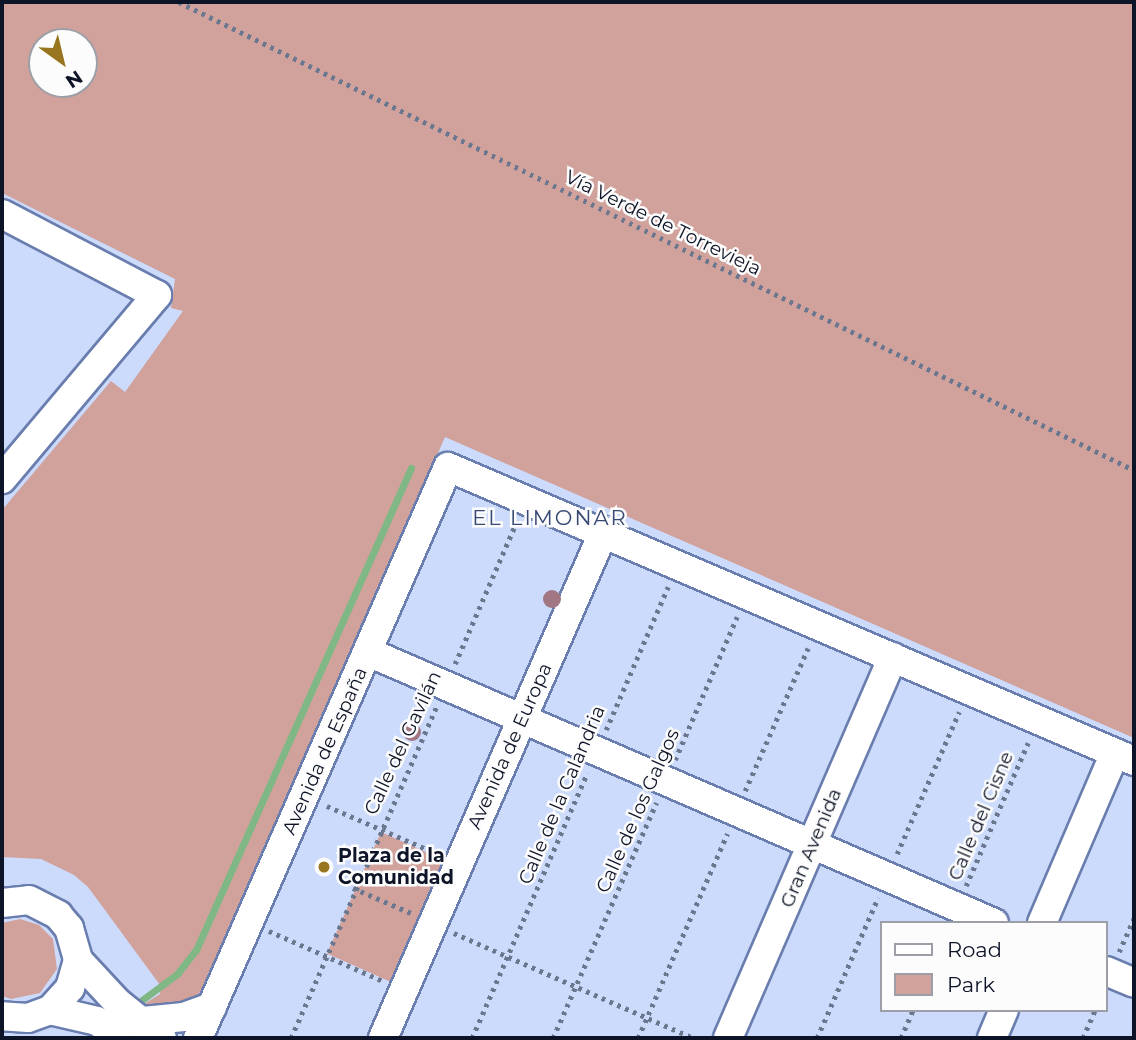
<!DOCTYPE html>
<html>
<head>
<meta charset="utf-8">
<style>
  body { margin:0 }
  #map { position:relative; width:1136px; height:1040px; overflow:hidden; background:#ccdbfb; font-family:Montserrat,sans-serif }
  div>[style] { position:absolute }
  .green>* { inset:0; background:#d1a29c; transform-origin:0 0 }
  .stream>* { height:7px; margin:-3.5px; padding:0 3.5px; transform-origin:3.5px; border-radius:3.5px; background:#80b885 }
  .path>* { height:4.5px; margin-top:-2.25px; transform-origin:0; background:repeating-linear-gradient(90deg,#6b768f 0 3.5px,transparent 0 8.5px) }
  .roads { filter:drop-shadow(2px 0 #697dae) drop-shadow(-2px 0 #697dae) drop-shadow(0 2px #697dae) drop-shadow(0 -2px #697dae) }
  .minor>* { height:28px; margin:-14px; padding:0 14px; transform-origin:14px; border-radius:14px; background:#fff }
  .trees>* { width:18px; height:18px; margin:-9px; border-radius:50%; background:#a17784 }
  .dots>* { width:19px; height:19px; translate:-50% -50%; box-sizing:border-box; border:4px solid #fcfcfc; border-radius:50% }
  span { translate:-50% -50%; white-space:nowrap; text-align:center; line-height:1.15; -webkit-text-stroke:5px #fcfcfc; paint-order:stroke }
  .street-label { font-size:19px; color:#0d1427 }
  .poi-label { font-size:19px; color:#0d1427; font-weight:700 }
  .left { translate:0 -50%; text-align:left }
  .neighbourhood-label { font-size:21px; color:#364874; letter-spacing:2px }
  .frame { position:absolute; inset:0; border:4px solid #0d1427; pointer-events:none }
  .legend { position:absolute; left:880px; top:921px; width:228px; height:91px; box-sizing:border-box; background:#fcfcfc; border:2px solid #9c9fa7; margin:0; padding:9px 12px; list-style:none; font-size:21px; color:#0d1427 }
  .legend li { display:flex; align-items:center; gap:14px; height:35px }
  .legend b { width:35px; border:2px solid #9c9fa7 }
  .north { position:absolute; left:28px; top:28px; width:70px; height:70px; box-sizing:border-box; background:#fcfcfc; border:2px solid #9c9fa7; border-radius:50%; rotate:146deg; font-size:19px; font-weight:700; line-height:28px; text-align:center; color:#0d1427 }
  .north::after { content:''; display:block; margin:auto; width:24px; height:32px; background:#97761f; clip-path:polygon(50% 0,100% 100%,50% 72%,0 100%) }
</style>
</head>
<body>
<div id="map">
  <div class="green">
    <i style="clip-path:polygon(evenodd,2px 2px,1134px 2px,1134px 738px,445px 437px,205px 986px,195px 998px,166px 1012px,141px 1006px,160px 994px,160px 985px,88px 887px,74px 875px,41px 859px,2px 857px,2px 510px,111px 381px,125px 392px,183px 311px,171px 308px,175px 279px,2px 193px,2px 2px,42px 42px,84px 42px,84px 84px,42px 84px,42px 42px)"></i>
    <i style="left:381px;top:832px;width:70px;height:133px;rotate:24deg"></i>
    <i style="clip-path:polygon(20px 919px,39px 925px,53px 939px,57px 969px,40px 993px,11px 999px,2px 996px,2px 923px)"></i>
  </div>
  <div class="stream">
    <i style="left:142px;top:1000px;width:44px;rotate:-36.6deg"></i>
    <i style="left:177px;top:974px;width:31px;rotate:-52deg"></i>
    <i style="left:196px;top:950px;width:528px;rotate:-65.96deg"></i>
  </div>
  <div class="path">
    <i style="left:179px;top:2px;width:1064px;rotate:26.11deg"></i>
    <i style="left:455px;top:664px;width:156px;rotate:-66.6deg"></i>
    <i style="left:606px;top:730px;width:156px;rotate:-66.6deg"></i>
    <i style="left:675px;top:760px;width:156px;rotate:-66.6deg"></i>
    <i style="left:745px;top:791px;width:156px;rotate:-66.2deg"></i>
    <i style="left:327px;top:806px;width:121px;rotate:23.4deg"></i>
    <i style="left:897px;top:854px;width:155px;rotate:-66.4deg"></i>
    <i style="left:966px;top:886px;width:156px;rotate:-66.6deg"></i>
    <i style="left:353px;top:888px;width:63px;rotate:23.3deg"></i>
    <i style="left:269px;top:931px;width:124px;rotate:23.7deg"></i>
    <i style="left:454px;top:933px;width:261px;rotate:23.7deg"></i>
    <i style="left:1119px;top:952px;width:37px;rotate:-66deg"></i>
    <i style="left:291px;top:1038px;width:361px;rotate:-66.3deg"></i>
    <i style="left:472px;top:1038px;width:289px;rotate:-66.5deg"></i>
    <i style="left:553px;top:1038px;width:257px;rotate:-66.3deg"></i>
    <i style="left:638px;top:1038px;width:223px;rotate:-66.4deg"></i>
    <i style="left:817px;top:1038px;width:153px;rotate:-66.5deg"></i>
    <i style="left:901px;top:1038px;width:30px;rotate:-67deg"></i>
    <i style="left:1083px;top:1038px;width:30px;rotate:-67deg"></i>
  </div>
  <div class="roads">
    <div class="minor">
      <i style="left:2px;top:214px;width:175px;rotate:27.6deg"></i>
      <i style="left:157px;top:295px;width:241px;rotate:130.1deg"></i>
      <i style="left:368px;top:652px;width:682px;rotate:23.41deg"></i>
      <i style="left:2px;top:903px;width:27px;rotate:-6deg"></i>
      <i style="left:29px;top:900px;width:33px;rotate:27deg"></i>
      <i style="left:58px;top:915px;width:17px;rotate:50deg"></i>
      <i style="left:69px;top:928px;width:33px;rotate:74deg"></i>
      <i style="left:78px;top:960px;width:29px;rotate:106deg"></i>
      <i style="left:70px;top:988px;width:30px;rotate:132deg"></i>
      <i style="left:50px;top:1010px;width:23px;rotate:160deg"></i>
      <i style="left:28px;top:1018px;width:26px;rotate:-176deg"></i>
      <i style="left:1042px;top:923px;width:185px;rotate:-66.8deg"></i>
      <i style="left:78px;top:960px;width:59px;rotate:47.1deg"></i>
      <i style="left:118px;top:1003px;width:56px;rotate:38.5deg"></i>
      <i style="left:1106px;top:971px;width:30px;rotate:23deg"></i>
      <i style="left:50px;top:1010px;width:48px;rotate:13.2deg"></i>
      <i style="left:97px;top:1021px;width:29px;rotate:36deg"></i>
      <i style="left:147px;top:1030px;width:10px;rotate:-114deg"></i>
      <i style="left:143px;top:1021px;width:41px;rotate:-5.6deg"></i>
      <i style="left:184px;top:1017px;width:30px;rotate:-20deg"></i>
      <i style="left:198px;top:1038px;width:623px;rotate:-66.35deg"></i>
      <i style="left:448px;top:467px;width:746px;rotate:23.2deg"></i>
      <i style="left:383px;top:1038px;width:553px;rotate:-66.45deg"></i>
      <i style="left:728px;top:1038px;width:415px;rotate:-66.6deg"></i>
      <i style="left:992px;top:1038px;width:30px;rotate:-67deg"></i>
    </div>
  </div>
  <div class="trees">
    <i style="left:552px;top:599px"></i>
    <i style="left:412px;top:732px"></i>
  </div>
  <div class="dots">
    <i style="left:324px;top:867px;background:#97761f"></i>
  </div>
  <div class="street-label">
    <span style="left:663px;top:223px;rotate:26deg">Vía Verde de Torrevieja</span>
    <span style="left:403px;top:743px;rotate:-65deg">Calle del Gavilán</span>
    <span style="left:510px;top:746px;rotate:-66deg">Avenida de Europa</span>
    <span style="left:325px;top:751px;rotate:-66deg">Avenida de España</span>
    <span style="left:562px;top:795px;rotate:-67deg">Calle de la Calandria</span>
    <span style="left:638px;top:811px;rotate:-66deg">Calle de los Galgos</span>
    <span style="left:981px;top:816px;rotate:-67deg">Calle del Cisne</span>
    <span style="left:811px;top:848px;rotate:-67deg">Gran Avenida</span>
  </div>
  <div class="poi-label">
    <span class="left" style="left:338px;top:867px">Plaza de la<br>Comunidad</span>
  </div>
  <div class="neighbourhood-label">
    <span style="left:550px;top:518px">EL LIMONAR</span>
  </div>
  <div class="frame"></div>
  <ul class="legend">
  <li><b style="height:9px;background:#fff"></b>Road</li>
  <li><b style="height:19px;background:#d1a29c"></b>Park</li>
  </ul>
  <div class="north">N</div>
</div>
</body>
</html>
